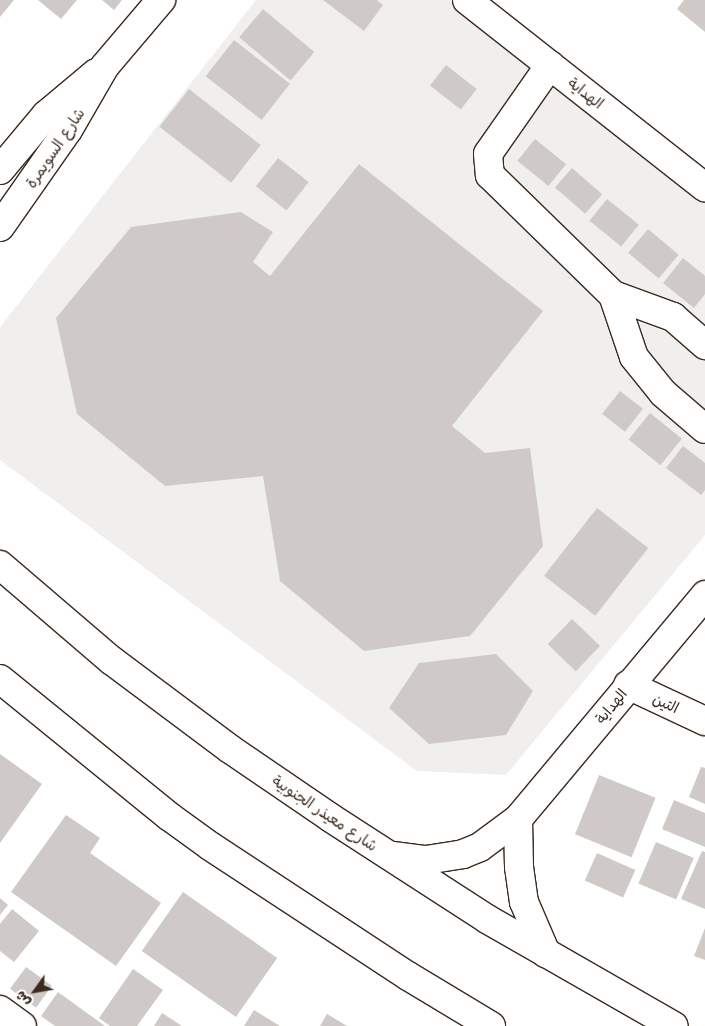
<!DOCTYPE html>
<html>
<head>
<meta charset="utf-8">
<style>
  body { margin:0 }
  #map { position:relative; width:705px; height:1026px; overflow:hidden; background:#fff; font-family:Mali,"Playpen Sans Arabic",sans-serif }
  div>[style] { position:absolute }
  .built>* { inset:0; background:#f1efee }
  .building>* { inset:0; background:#cfcac7; transform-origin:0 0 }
  .roads { filter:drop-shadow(1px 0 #3b2a1e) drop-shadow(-1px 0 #3b2a1e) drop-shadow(0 1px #3b2a1e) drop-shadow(0 -1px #3b2a1e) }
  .minor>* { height:28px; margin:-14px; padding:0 14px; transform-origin:14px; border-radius:14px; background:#fff }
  span { translate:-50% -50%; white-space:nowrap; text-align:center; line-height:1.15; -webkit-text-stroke:4px #fff; paint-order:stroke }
  .street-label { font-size:15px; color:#3b2a1e }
  .north { position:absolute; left:10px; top:966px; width:50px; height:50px; -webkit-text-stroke:4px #fff; paint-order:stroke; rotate:238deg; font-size:14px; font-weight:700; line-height:20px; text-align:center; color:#3b2a1e }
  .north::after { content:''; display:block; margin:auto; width:18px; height:22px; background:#3b2a1e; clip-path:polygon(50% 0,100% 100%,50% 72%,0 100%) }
</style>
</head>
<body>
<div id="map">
  <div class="built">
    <i style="clip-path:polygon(256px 0,492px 0,705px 178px,705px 535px,506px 775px,417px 771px,0 460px,0 327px)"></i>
  </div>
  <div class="building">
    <i style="clip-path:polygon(0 0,14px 0,0 17px)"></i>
    <i style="clip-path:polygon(38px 0,77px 0,61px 19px)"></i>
    <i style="clip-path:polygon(102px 0,122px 0,114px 10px)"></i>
    <i style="clip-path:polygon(323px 0,377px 0,383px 5px,364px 31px)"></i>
    <i style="clip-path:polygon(684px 0,705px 0,705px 32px,677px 9px)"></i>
    <i style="left:263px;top:9px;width:67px;height:37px;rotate:40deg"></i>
    <i style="left:234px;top:40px;width:71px;height:46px;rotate:38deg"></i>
    <i style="left:446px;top:65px;width:39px;height:26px;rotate:38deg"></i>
    <i style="left:189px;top:89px;width:91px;height:48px;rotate:38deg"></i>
    <i style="left:535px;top:139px;width:40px;height:28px;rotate:39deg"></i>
    <i style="left:278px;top:158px;width:39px;height:36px;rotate:38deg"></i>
    <i style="clip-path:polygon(359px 164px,543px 311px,452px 426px,485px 453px,530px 448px,543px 546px,470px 636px,364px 651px,280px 581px,263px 476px,165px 486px,77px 414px,56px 318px,131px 227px,241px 212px,273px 232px,253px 262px,270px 276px)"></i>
    <i style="left:572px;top:168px;width:40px;height:26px;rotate:41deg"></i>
    <i style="left:607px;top:199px;width:41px;height:28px;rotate:39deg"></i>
    <i style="left:648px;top:229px;width:40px;height:31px;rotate:40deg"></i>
    <i style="clip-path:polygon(683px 258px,705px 276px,705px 294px,694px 308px,663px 283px)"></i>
    <i style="left:620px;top:391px;width:29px;height:29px;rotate:38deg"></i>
    <i style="left:650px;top:413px;width:41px;height:34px;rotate:39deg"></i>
    <i style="clip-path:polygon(683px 446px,705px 463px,705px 490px,701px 495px,666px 468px)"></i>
    <i style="left:597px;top:508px;width:65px;height:86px;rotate:38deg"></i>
    <i style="left:572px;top:619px;width:39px;height:35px;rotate:44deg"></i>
    <i style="clip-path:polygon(496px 654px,533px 691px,506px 735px,429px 744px,389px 708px,419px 663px)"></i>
    <i style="clip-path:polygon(0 754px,42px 784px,0 843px)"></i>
    <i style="clip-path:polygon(701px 767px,705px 768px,705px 804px,689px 797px)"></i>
    <i style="left:599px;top:775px;width:61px;height:64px;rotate:22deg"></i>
    <i style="clip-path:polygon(674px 800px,705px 813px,705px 847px,662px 829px)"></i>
    <i style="clip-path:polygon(66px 815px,100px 838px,90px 853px,161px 903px,116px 966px,11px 892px)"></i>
    <i style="left:656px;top:842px;width:41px;height:45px;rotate:23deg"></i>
    <i style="clip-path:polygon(702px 851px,705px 852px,705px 909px,681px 899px)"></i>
    <i style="left:597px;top:853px;width:42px;height:30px;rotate:24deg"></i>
    <i style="left:183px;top:892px;width:115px;height:72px;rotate:35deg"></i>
    <i style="clip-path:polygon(0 898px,8px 905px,0 915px)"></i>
    <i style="clip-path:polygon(12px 909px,39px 931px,14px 962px,0 951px,0 924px)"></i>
    <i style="clip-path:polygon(705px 928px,705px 960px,694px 956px)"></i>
    <i style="left:26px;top:967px;width:32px;height:27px;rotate:36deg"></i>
    <i style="clip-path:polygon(133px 969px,163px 990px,137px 1026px,110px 1026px,99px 1018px)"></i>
    <i style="clip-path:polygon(58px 992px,105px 1026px,55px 1026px,41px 1016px)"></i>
    <i style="clip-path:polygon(254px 1010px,280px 1026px,244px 1026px)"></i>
    <i style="clip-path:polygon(162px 1013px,182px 1026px,154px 1026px)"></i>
    <i style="clip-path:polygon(327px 1014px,347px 1026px,320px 1026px)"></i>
  </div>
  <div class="roads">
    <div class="minor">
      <i style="left:467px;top:0;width:303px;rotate:38.2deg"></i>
      <i style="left:550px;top:65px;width:108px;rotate:124.9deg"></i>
      <i style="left:488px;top:154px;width:21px;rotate:85deg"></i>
      <i style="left:490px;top:175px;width:172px;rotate:44.3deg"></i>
      <i style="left:613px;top:295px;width:65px;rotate:71.3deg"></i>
      <i style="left:634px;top:357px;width:46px;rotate:51.1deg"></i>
      <i style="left:663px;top:393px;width:55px;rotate:40.6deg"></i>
      <i style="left:0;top:170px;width:72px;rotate:-50.1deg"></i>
      <i style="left:46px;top:115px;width:65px;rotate:-40deg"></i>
      <i style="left:0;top:227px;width:118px;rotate:-55deg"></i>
      <i style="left:68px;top:130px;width:74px;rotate:-60deg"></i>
      <i style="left:105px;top:66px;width:87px;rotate:-49.7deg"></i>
      <i style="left:613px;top:295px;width:64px;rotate:20.1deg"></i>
      <i style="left:673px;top:317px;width:43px;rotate:41.2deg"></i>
      <i style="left:0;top:565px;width:146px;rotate:40.6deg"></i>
      <i style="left:111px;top:660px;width:149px;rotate:36.8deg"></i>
      <i style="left:230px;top:749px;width:122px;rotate:34.3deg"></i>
      <i style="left:331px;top:818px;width:186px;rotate:32.9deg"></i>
      <i style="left:487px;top:919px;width:215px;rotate:29.8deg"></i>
      <i style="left:0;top:679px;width:219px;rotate:39.1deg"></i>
      <i style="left:170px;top:817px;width:49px;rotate:35.9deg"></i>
      <i style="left:210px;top:846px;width:237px;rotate:33.3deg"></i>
      <i style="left:408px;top:976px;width:97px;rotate:31.1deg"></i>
      <i style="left:628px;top:685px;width:85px;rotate:25.1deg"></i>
      <i style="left:518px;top:819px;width:48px;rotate:88.8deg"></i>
      <i style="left:519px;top:867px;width:35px;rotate:82deg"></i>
      <i style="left:524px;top:902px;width:56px;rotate:66.7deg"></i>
      <i style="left:393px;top:856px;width:33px;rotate:7deg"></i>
      <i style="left:426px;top:860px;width:37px;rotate:-9deg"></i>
      <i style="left:463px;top:854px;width:18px;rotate:-22deg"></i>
      <i style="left:480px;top:847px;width:47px;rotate:-36.4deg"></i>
      <i style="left:518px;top:819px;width:292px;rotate:-50.1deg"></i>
      <i style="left:0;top:1010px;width:27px;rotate:36deg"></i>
    </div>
  </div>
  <div class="street-label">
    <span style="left:586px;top:93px;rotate:38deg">الهداية</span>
    <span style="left:55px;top:148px;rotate:-56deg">شارع السويمرة</span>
    <span style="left:666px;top:703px;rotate:25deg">التين</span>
    <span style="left:611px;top:706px;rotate:-51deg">الهداية</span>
    <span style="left:325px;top:813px;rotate:34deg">شارع معيذر الجنوبية</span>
  </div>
  <div class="north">ش</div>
</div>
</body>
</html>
